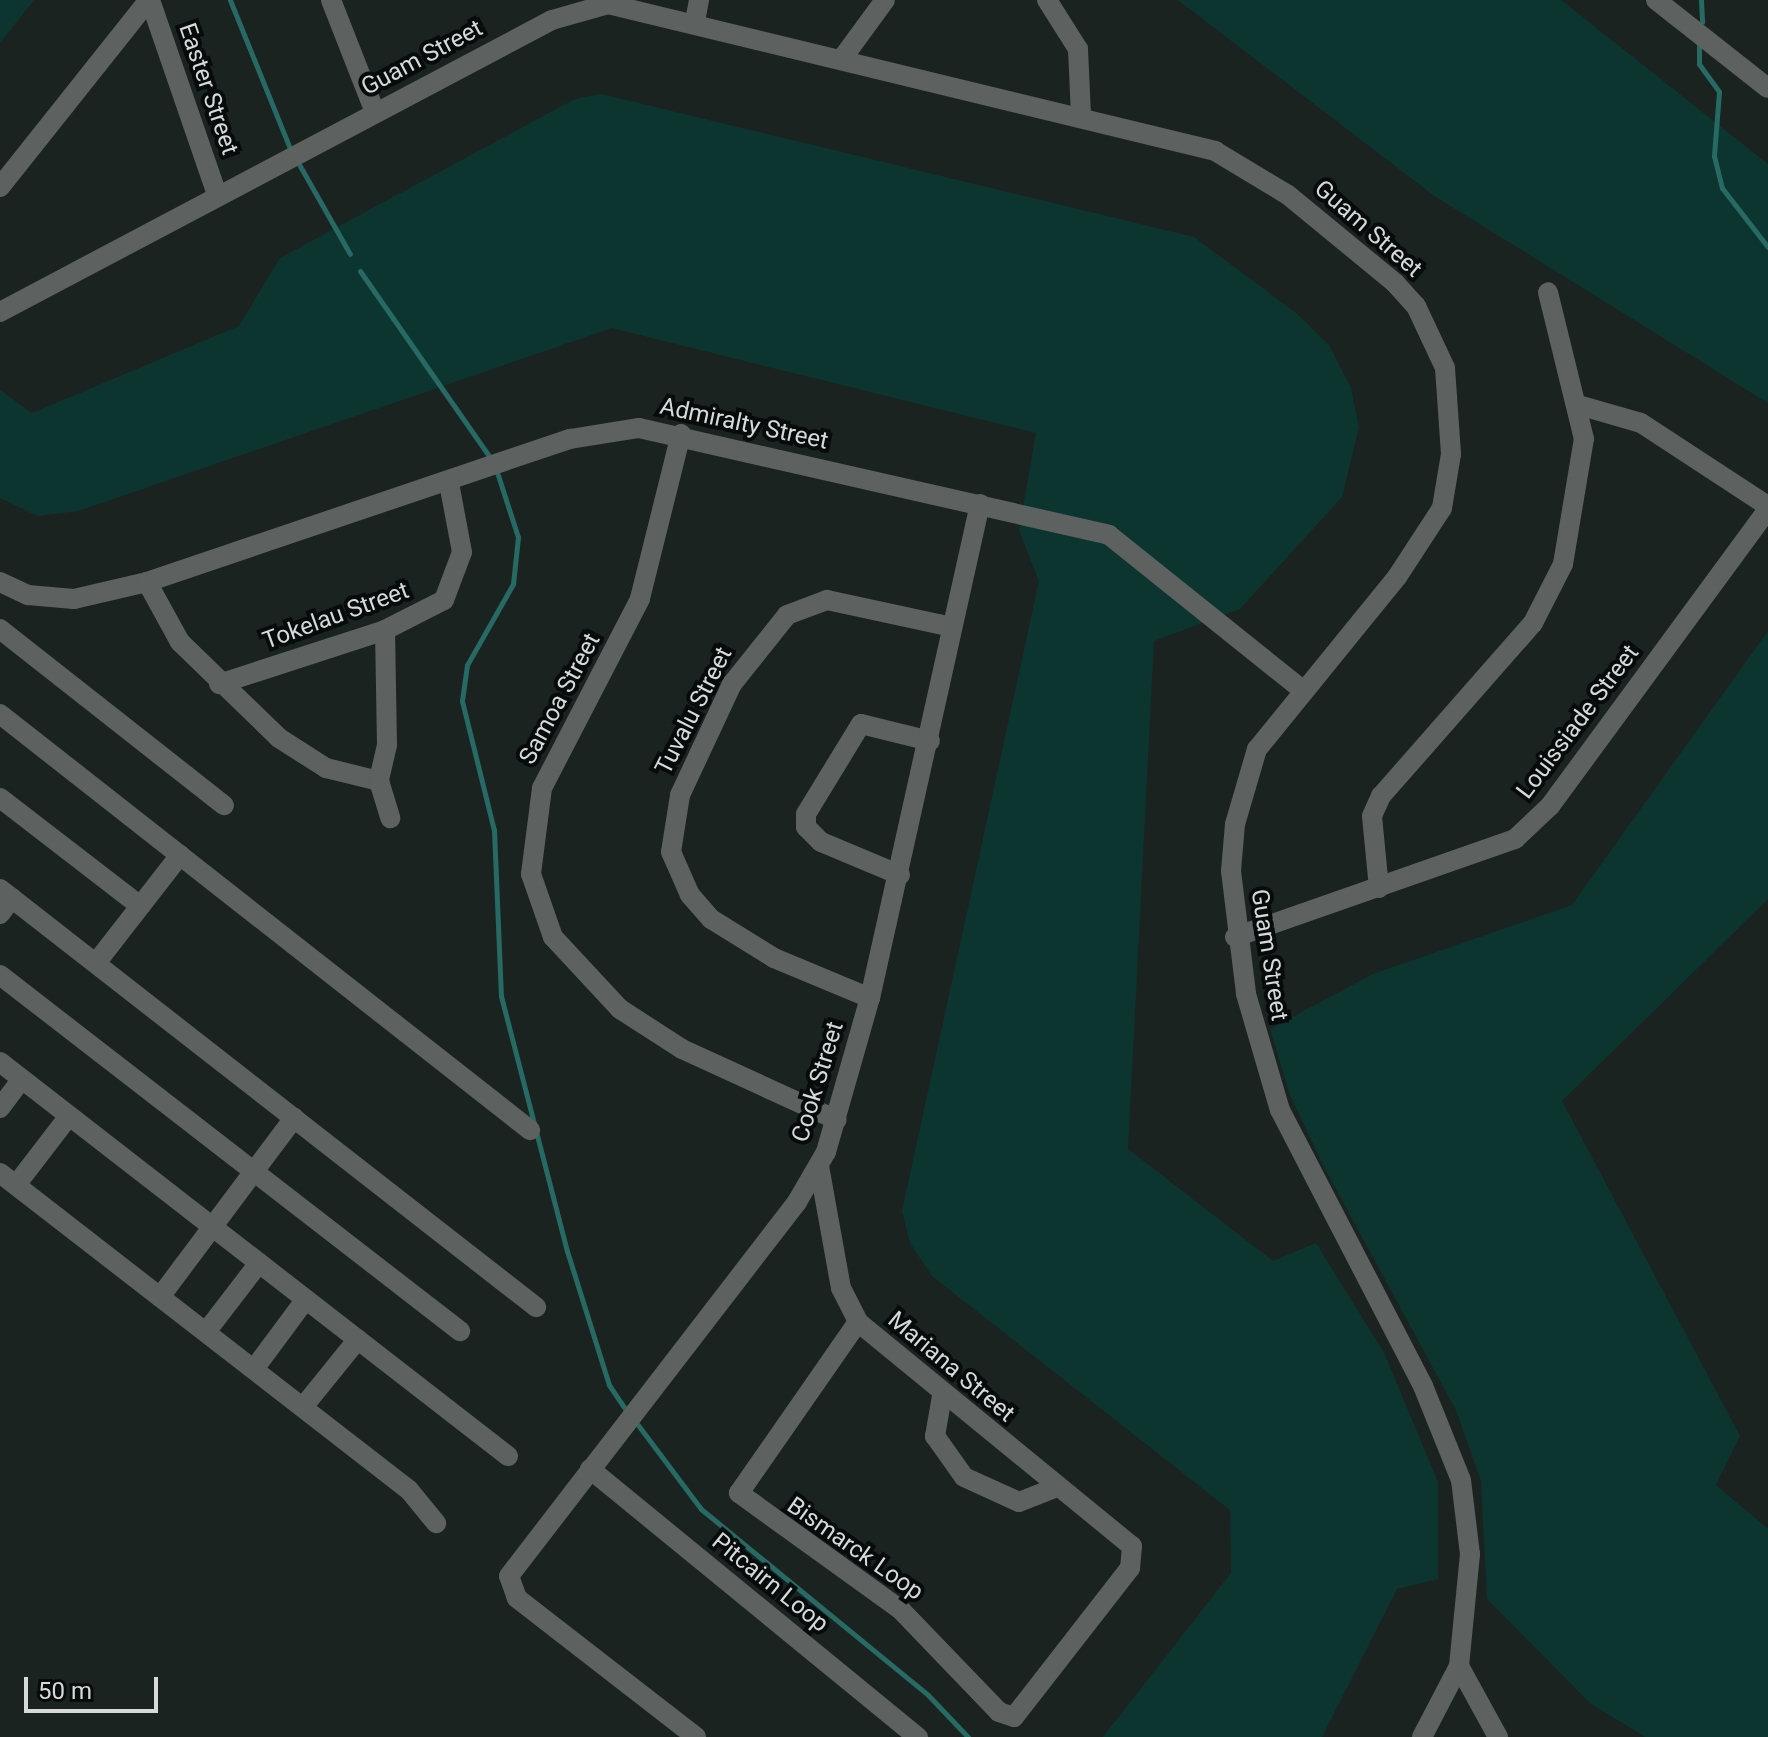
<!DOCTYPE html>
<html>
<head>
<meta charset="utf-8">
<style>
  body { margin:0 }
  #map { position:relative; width:1768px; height:1737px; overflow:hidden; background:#1b2321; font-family:Roboto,sans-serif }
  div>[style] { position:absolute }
  .green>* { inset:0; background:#0c3530 }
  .stream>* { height:5px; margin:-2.5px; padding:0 2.5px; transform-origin:2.5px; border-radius:2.5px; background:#276a63 }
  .minor>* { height:20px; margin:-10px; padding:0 10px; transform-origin:10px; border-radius:10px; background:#5d6160 }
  span { translate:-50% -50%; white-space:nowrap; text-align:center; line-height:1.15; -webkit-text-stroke:8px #080b0b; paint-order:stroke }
  .street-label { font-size:24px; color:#d6dbda }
  .scale { position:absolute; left:24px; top:1677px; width:134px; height:36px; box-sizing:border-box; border:4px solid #d6dbda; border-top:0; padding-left:10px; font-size:24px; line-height:28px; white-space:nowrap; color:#d6dbda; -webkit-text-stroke:6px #080b0b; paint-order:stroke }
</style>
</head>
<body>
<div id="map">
  <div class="green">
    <i style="clip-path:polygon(0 0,34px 0,0 43px)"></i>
    <i style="clip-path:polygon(1178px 0,1561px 0,1768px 164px,1768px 403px,1433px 195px)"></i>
    <i style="clip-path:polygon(601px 94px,1194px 237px,1296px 313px,1329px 345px,1351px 388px,1359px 427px,1342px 497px,1240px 609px,1154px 641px,1128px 1149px,1273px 1261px,1316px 1243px,1384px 1353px,1438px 1482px,1438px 1579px,1397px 1589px,1322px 1737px,1103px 1737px,1231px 1573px,1230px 1510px,932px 1276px,910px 1243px,902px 1211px,1039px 581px,1019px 530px,1036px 433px,612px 328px,78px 511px,38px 516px,0 498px,0 390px,32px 413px,239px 326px,280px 258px,575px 99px)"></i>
    <i style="clip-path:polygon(1768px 631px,1768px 899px,1562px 1101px,1740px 1436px,1716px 1485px,1768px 1529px,1768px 1737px,1645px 1737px,1590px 1703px,1487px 1599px,1481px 1481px,1456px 1410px,1325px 1169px,1290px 1095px,1270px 1029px,1373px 974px,1572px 905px)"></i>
  </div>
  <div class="stream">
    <i style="left:230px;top:0;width:163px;rotate:68deg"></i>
    <i style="left:1701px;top:0;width:22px;rotate:87deg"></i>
    <i style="left:1699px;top:41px;width:23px;rotate:90deg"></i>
    <i style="left:1699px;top:64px;width:34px;rotate:54deg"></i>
    <i style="left:1719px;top:92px;width:64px;rotate:94.5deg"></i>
    <i style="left:1714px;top:156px;width:33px;rotate:76deg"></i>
    <i style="left:1722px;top:188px;width:75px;rotate:52.1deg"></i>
    <i style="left:296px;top:159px;width:109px;rotate:60.4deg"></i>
    <i style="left:360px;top:271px;width:231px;rotate:55.1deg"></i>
    <i style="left:496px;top:469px;width:71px;rotate:72.1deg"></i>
    <i style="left:518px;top:537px;width:47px;rotate:96.1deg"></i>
    <i style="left:513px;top:584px;width:93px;rotate:119.6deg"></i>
    <i style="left:467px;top:665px;width:36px;rotate:98deg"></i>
    <i style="left:462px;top:701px;width:133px;rotate:76.1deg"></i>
    <i style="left:494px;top:830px;width:166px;rotate:87.6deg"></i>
    <i style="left:501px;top:996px;width:263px;rotate:75.5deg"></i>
    <i style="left:567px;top:1251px;width:140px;rotate:72.6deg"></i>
    <i style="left:609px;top:1385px;width:34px;rotate:56deg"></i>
    <i style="left:635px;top:1421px;width:110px;rotate:53.1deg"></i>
    <i style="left:701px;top:1509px;width:293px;rotate:39.3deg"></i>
    <i style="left:928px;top:1695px;width:58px;rotate:46.4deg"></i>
  </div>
  <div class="minor">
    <i style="left:150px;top:0;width:206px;rotate:71deg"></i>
    <i style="left:331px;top:0;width:120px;rotate:68.6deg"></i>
    <i style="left:1047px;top:0;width:58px;rotate:57.7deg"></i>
    <i style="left:1078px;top:49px;width:65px;rotate:87.4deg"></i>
    <i style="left:1656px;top:0;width:142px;rotate:38.2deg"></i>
    <i style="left:695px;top:21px;width:21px;rotate:-79deg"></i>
    <i style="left:844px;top:56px;width:69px;rotate:-53.8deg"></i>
    <i style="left:0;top:187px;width:239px;rotate:-51.5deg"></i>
    <i style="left:0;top:312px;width:624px;rotate:-27.88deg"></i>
    <i style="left:552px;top:20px;width:58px;rotate:-15.9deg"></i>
    <i style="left:608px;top:4px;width:625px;rotate:13.61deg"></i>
    <i style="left:1215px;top:151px;width:85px;rotate:31.1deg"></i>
    <i style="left:1288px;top:195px;width:139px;rotate:39.4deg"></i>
    <i style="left:1395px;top:283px;width:31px;rotate:48deg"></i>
    <i style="left:1416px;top:306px;width:68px;rotate:64.9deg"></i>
    <i style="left:1445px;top:368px;width:86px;rotate:86deg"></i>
    <i style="left:1451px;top:454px;width:55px;rotate:99.5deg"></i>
    <i style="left:1442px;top:508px;width:82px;rotate:123.1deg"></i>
    <i style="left:1397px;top:577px;width:222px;rotate:129.1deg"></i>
    <i style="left:1257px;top:749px;width:78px;rotate:106.3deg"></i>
    <i style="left:1235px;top:824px;width:47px;rotate:94.9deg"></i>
    <i style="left:1231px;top:871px;width:124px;rotate:83deg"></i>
    <i style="left:1246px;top:994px;width:121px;rotate:73.7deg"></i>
    <i style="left:1280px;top:1110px;width:311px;rotate:62.6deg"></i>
    <i style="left:1423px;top:1386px;width:101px;rotate:68deg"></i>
    <i style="left:1461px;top:1480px;width:75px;rotate:83.1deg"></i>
    <i style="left:1470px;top:1554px;width:113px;rotate:95.6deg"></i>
    <i style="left:1459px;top:1666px;width:80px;rotate:117.5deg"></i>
    <i style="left:1582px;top:406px;width:61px;rotate:16.1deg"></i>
    <i style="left:1641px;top:423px;width:152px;rotate:33.2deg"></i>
    <i style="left:681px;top:434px;width:170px;rotate:104deg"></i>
    <i style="left:640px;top:599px;width:213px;rotate:117.4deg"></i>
    <i style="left:542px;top:788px;width:87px;rotate:97.3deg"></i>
    <i style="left:531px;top:874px;width:67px;rotate:70.8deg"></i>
    <i style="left:553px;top:937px;width:98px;rotate:47.1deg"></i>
    <i style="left:620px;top:1009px;width:74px;rotate:32.8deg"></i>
    <i style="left:682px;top:1049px;width:170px;rotate:24.6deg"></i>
    <i style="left:0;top:582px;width:31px;rotate:25deg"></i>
    <i style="left:28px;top:595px;width:46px;rotate:5deg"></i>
    <i style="left:74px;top:599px;width:75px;rotate:-13.1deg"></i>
    <i style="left:147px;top:582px;width:447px;rotate:-18.7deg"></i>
    <i style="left:570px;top:439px;width:70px;rotate:-9.1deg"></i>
    <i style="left:639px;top:428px;width:482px;rotate:12.8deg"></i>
    <i style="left:1109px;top:535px;width:246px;rotate:38.7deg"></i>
    <i style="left:147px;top:582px;width:68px;rotate:61.2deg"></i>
    <i style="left:180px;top:642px;width:138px;rotate:44.1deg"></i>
    <i style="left:279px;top:738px;width:56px;rotate:32.6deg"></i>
    <i style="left:326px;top:768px;width:55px;rotate:13.8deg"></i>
    <i style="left:0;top:629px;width:285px;rotate:38.2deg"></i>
    <i style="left:385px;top:630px;width:115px;rotate:89deg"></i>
    <i style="left:387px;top:745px;width:37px;rotate:103deg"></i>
    <i style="left:379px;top:781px;width:39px;rotate:73deg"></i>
    <i style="left:219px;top:684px;width:175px;rotate:-18deg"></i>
    <i style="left:385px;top:630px;width:66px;rotate:-27deg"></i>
    <i style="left:444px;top:600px;width:51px;rotate:-69.4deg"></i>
    <i style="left:462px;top:552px;width:70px;rotate:-100.7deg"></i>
    <i style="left:0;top:714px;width:674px;rotate:38.13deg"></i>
    <i style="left:0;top:798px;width:177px;rotate:37.6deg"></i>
    <i style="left:900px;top:875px;width:86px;rotate:-157.3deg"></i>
    <i style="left:821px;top:842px;width:21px;rotate:-135deg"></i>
    <i style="left:806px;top:827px;width:13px;rotate:-90deg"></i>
    <i style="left:806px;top:814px;width:105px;rotate:-58.6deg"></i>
    <i style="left:861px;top:724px;width:71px;rotate:13.8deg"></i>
    <i style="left:1379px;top:888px;width:72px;rotate:-95.6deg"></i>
    <i style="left:1372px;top:816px;width:22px;rotate:-66deg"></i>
    <i style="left:1381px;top:796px;width:230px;rotate:-48.7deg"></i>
    <i style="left:1533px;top:623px;width:66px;rotate:-63deg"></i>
    <i style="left:1563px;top:564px;width:127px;rotate:-80.5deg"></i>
    <i style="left:1584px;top:439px;width:151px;rotate:-103.8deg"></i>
    <i style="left:0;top:889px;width:680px;rotate:37.95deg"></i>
    <i style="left:0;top:914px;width:20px;rotate:-53deg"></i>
    <i style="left:1235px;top:937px;width:297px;rotate:-19.3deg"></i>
    <i style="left:1515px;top:839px;width:48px;rotate:-43.3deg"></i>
    <i style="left:1550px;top:806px;width:368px;rotate:-53.7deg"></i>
    <i style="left:96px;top:963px;width:137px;rotate:-52.1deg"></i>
    <i style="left:0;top:975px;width:582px;rotate:37.74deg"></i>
    <i style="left:870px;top:998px;width:104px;rotate:-157.4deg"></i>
    <i style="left:774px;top:958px;width:74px;rotate:-148.2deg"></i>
    <i style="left:711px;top:919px;width:32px;rotate:-131deg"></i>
    <i style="left:690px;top:895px;width:47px;rotate:-113.8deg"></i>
    <i style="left:671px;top:852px;width:58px;rotate:-81deg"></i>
    <i style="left:680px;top:795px;width:123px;rotate:-64.9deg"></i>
    <i style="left:732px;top:684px;width:88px;rotate:-51.4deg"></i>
    <i style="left:787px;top:615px;width:43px;rotate:-20.6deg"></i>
    <i style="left:827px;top:600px;width:128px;rotate:12.2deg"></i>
    <i style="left:0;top:1062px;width:643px;rotate:37.8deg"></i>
    <i style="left:0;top:1108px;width:36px;rotate:-53deg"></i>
    <i style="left:819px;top:1166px;width:124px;rotate:79.8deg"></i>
    <i style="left:841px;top:1288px;width:38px;rotate:63deg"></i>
    <i style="left:858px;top:1322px;width:354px;rotate:39.3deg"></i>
    <i style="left:1132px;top:1546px;width:22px;rotate:95deg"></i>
    <i style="left:1130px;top:1568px;width:189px;rotate:127.9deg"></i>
    <i style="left:1014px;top:1717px;width:16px;rotate:-162deg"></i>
    <i style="left:999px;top:1712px;width:141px;rotate:-133.9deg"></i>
    <i style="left:901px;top:1610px;width:200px;rotate:-144.2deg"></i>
    <i style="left:739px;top:1493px;width:208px;rotate:-55.2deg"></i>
    <i style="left:0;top:1173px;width:517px;rotate:37.78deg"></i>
    <i style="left:409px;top:1490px;width:43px;rotate:50.7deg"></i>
    <i style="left:16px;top:1185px;width:87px;rotate:-52.5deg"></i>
    <i style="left:160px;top:1297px;width:224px;rotate:-53.2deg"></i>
    <i style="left:206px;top:1332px;width:87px;rotate:-52.5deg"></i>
    <i style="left:254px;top:1369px;width:87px;rotate:-53.4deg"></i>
    <i style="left:942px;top:1396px;width:41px;rotate:99.9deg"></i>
    <i style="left:935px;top:1436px;width:50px;rotate:54.7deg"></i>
    <i style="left:964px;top:1477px;width:60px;rotate:24.4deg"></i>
    <i style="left:1019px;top:1502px;width:41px;rotate:-21.5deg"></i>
    <i style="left:303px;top:1407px;width:87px;rotate:-51deg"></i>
    <i style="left:590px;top:1469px;width:424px;rotate:39.3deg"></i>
    <i style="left:1459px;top:1666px;width:81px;rotate:61.2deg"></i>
    <i style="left:696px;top:1737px;width:227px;rotate:-142.2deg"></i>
    <i style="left:517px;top:1598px;width:23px;rotate:-110deg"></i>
    <i style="left:509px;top:1576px;width:472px;rotate:-52.4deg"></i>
    <i style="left:797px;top:1202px;width:58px;rotate:-59.9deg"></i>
    <i style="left:826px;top:1152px;width:160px;rotate:-74.1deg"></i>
    <i style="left:870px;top:998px;width:506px;rotate:-77.45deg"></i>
  </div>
  <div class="street-label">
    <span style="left:422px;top:58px;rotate:-28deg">Guam Street</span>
    <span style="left:208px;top:89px;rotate:71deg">Easter Street</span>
    <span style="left:1368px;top:229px;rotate:41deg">Guam Street</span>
    <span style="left:744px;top:424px;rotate:12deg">Admiralty Street</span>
    <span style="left:336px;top:616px;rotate:-20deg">Tokelau Street</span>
    <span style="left:560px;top:699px;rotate:-62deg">Samoa Street</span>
    <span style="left:694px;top:711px;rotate:-63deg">Tuvalu Street</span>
    <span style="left:1578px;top:722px;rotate:-53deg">Louissiade Street</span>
    <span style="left:1269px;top:955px;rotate:81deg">Guam Street</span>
    <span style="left:818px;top:1082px;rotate:-73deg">Cook Street</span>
    <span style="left:951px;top:1367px;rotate:40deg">Mariana Street</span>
    <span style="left:855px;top:1549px;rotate:35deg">Bismarck Loop</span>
    <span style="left:770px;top:1583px;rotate:39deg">Pitcairn Loop</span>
  </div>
  <div class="scale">50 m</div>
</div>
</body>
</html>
